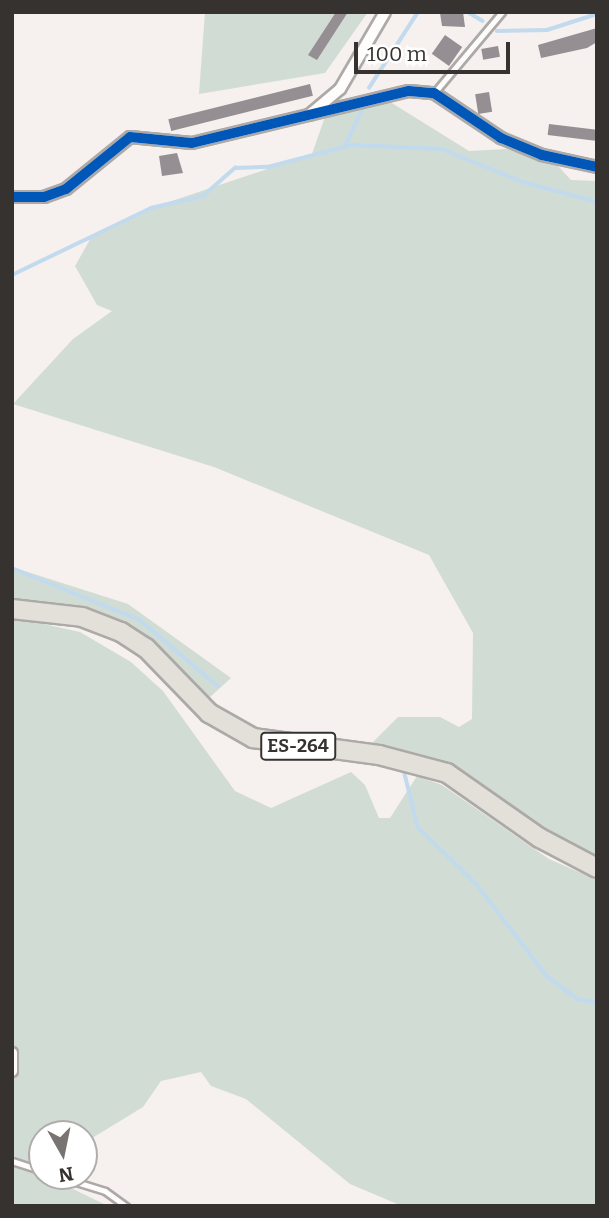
<!DOCTYPE html>
<html>
<head>
<meta charset="utf-8">
<style>
  body { margin:0 }
  #map { position:relative; width:609px; height:1218px; overflow:hidden; background:#f6f0ee; font-family:Bitter,serif }
  div>[style] { position:absolute }
  .green>* { inset:0; background:#d1ddd4 }
  .stream>* { height:3.5px; margin:-1.75px; padding:0 1.75px; transform-origin:1.75px; border-radius:1.75px; background:#c2daed }
  .building>* { inset:0; background:#958e92; transform-origin:0 0 }
  .roads { filter:drop-shadow(2px 0 #ada9a7) drop-shadow(-2px 0 #ada9a7) drop-shadow(0 2px #ada9a7) drop-shadow(0 -2px #ada9a7) }
  .service>* { height:5px; margin:-2.5px; padding:0 2.5px; transform-origin:2.5px; border-radius:2.5px; background:#fefdfc }
  .minor>* { height:10px; margin:-5px; padding:0 5px; transform-origin:5px; border-radius:5px; background:#fefdfc }
  .primary>* { height:18px; margin:-9px; padding:0 9px; transform-origin:9px; border-radius:9px; background:#e2e0d9 }
  .cycleway>* { height:10px; margin:-5px; padding:0 5px; transform-origin:5px; border-radius:5px; background:#0057b8 }
  span { translate:-50% -50%; white-space:nowrap; text-align:center; line-height:1.15; -webkit-text-stroke:7px #fff; paint-order:stroke }
  .shield-label span { padding:2px 5px; background:#fff; border:2px solid; border-radius:5px; -webkit-text-stroke-width:0 }
  .shield-label { font-size:18px; color:#363230; font-weight:700 }
  .frame { position:absolute; inset:0; border:14px solid #363230; pointer-events:none }
  .north { position:absolute; left:28px; top:1120px; width:70px; height:70px; box-sizing:border-box; background:#fff; border:2px solid #afadac; border-radius:50%; rotate:171deg; font-size:19px; font-weight:700; line-height:28px; text-align:center; color:#363230 }
  .north::after { content:''; display:block; margin:auto; width:24px; height:32px; background:#797472; clip-path:polygon(50% 0,100% 100%,50% 72%,0 100%) }
  .scale { position:absolute; left:354px; top:42px; width:156px; height:32px; box-sizing:border-box; border:4px solid #363230; border-top:0; padding-left:9px; font-size:21px; line-height:24px; white-space:nowrap; color:#363230; -webkit-text-stroke:5px #fff; paint-order:stroke }
</style>
</head>
<body>
<div id="map">
  <div class="green">
    <i style="clip-path:polygon(205px 12px,368px 12px,325px 73px,199px 94px)"></i>
    <i style="clip-path:polygon(387px 100px,469px 151px,507px 149px,557px 165px,571px 180px,597px 181px,597px 863px,493px 802px,367px 748px,398px 717px,440px 717px,459px 727px,472px 719px,473px 633px,429px 555px,214px 467px,13px 404px,73px 339px,112px 311px,97px 305px,75px 266px,92px 236px,157px 206px,312px 154px,326px 114px)"></i>
    <i style="clip-path:polygon(12px 567px,128px 604px,231px 678px,199px 707px,128px 640px,12px 602px)"></i>
    <i style="clip-path:polygon(12px 617px,80px 632px,131px 662px,163px 691px,235px 791px,271px 808px,351px 772px,365px 785px,379px 818px,390px 818px,417px 776px,442px 785px,549px 859px,597px 880px,597px 1206px,402px 1206px,350px 1184px,246px 1099px,211px 1086px,201px 1072px,161px 1081px,143px 1107px,84px 1143px,84px 1134px,42px 1134px,42px 1162px,28px 1167px,108px 1206px,12px 1206px)"></i>
  </div>
  <div class="stream">
    <i style="left:468px;top:12px;width:17px;rotate:31deg"></i>
    <i style="left:497px;top:31px;width:50px;rotate:-1.1deg"></i>
    <i style="left:547px;top:30px;width:52px;rotate:-17.7deg"></i>
    <i style="left:369px;top:88px;width:90px;rotate:-57.2deg"></i>
    <i style="left:345px;top:146px;width:44px;rotate:-64.6deg"></i>
    <i style="left:12px;top:275px;width:154px;rotate:-25.7deg"></i>
    <i style="left:151px;top:208px;width:53px;rotate:-13deg"></i>
    <i style="left:203px;top:196px;width:43px;rotate:-41.2deg"></i>
    <i style="left:235px;top:168px;width:33px;rotate:-2deg"></i>
    <i style="left:268px;top:167px;width:87px;rotate:-14.7deg"></i>
    <i style="left:352px;top:145px;width:90px;rotate:2.5deg"></i>
    <i style="left:442px;top:149px;width:87px;rotate:22.2deg"></i>
    <i style="left:523px;top:182px;width:77px;rotate:15.1deg"></i>
    <i style="left:12px;top:568px;width:138px;rotate:22.1deg"></i>
    <i style="left:140px;top:620px;width:102px;rotate:40.2deg"></i>
    <i style="left:405px;top:774px;width:55px;rotate:76.2deg"></i>
    <i style="left:418px;top:827px;width:84px;rotate:44.5deg"></i>
    <i style="left:478px;top:886px;width:113px;rotate:52.5deg"></i>
    <i style="left:547px;top:976px;width:39px;rotate:37deg"></i>
    <i style="left:578px;top:999px;width:19px;rotate:12deg"></i>
  </div>
  <div class="building">
    <i style="clip-path:polygon(336px 12px,348px 12px,317px 60px,308px 55px)"></i>
    <i style="clip-path:polygon(463px 12px,465px 27px,442px 26px,440px 13px)"></i>
    <i style="clip-path:polygon(597px 28px,597px 42px,587px 48px,541px 58px,538px 45px)"></i>
    <i style="left:445px;top:35px;width:21px;height:23px;rotate:35deg"></i>
    <i style="left:498px;top:46px;width:11px;height:17px;rotate:80deg"></i>
    <i style="left:310px;top:84px;width:12px;height:146px;rotate:76deg"></i>
    <i style="left:489px;top:92px;width:20px;height:14px;rotate:81deg"></i>
    <i style="left:549px;top:124px;width:48px;height:11px;rotate:7deg"></i>
    <i style="clip-path:polygon(177px 153px,183px 173px,162px 176px,159px 156px)"></i>
  </div>
  <div class="roads">
    <div class="service">
      <i style="left:434px;top:93px;width:106px;rotate:-50deg"></i>
      <i style="left:12px;top:1161px;width:32px;rotate:18deg"></i>
      <i style="left:57px;top:1176px;width:50px;rotate:17.4deg"></i>
      <i style="left:105px;top:1191px;width:26px;rotate:36deg"></i>
    </div>
    <div class="minor">
      <i style="left:309px;top:115px;width:40px;rotate:-40deg"></i>
      <i style="left:340px;top:89px;width:89px;rotate:-59.7deg"></i>
      <i style="left:12px;top:197px;width:32px"></i>
      <i style="left:44px;top:197px;width:23px;rotate:-20deg"></i>
      <i style="left:66px;top:189px;width:82px;rotate:-39.1deg"></i>
      <i style="left:130px;top:137px;width:62px;rotate:5.5deg"></i>
      <i style="left:192px;top:143px;width:223px;rotate:-13.5deg"></i>
      <i style="left:409px;top:91px;width:25px;rotate:5deg"></i>
      <i style="left:434px;top:93px;width:81px;rotate:33.9deg"></i>
      <i style="left:501px;top:138px;width:44px;rotate:22.5deg"></i>
      <i style="left:542px;top:155px;width:56px;rotate:12.3deg"></i>
      <i style="left:12px;top:1053px;width:18px;rotate:90deg"></i>
    </div>
    <div class="primary">
      <i style="left:12px;top:609px;width:70px;rotate:6.5deg"></i>
      <i style="left:82px;top:617px;width:42px;rotate:21deg"></i>
      <i style="left:121px;top:632px;width:30px;rotate:33deg"></i>
      <i style="left:146px;top:648px;width:91px;rotate:45.9deg"></i>
      <i style="left:209px;top:713px;width:51px;rotate:29.6deg"></i>
      <i style="left:253px;top:738px;width:127px;rotate:7.7deg"></i>
      <i style="left:379px;top:755px;width:70px;rotate:14.8deg"></i>
      <i style="left:447px;top:773px;width:113px;rotate:35deg"></i>
      <i style="left:540px;top:838px;width:64px;rotate:27.8deg"></i>
    </div>
  </div>
  <div class="cycleway">
    <i style="left:12px;top:197px;width:32px"></i>
    <i style="left:44px;top:197px;width:23px;rotate:-20deg"></i>
    <i style="left:66px;top:189px;width:82px;rotate:-39.1deg"></i>
    <i style="left:130px;top:137px;width:62px;rotate:5.5deg"></i>
    <i style="left:192px;top:143px;width:223px;rotate:-13.5deg"></i>
    <i style="left:409px;top:91px;width:25px;rotate:5deg"></i>
    <i style="left:434px;top:93px;width:81px;rotate:33.9deg"></i>
    <i style="left:501px;top:138px;width:44px;rotate:22.5deg"></i>
    <i style="left:542px;top:155px;width:56px;rotate:12.3deg"></i>
  </div>
  <div class="shield-label">
    <span style="left:298px;top:746px">ES-264</span>
  </div>
  <div class="frame"></div>
  <div class="north">N</div>
  <div class="scale">100 m</div>
</div>
</body>
</html>
